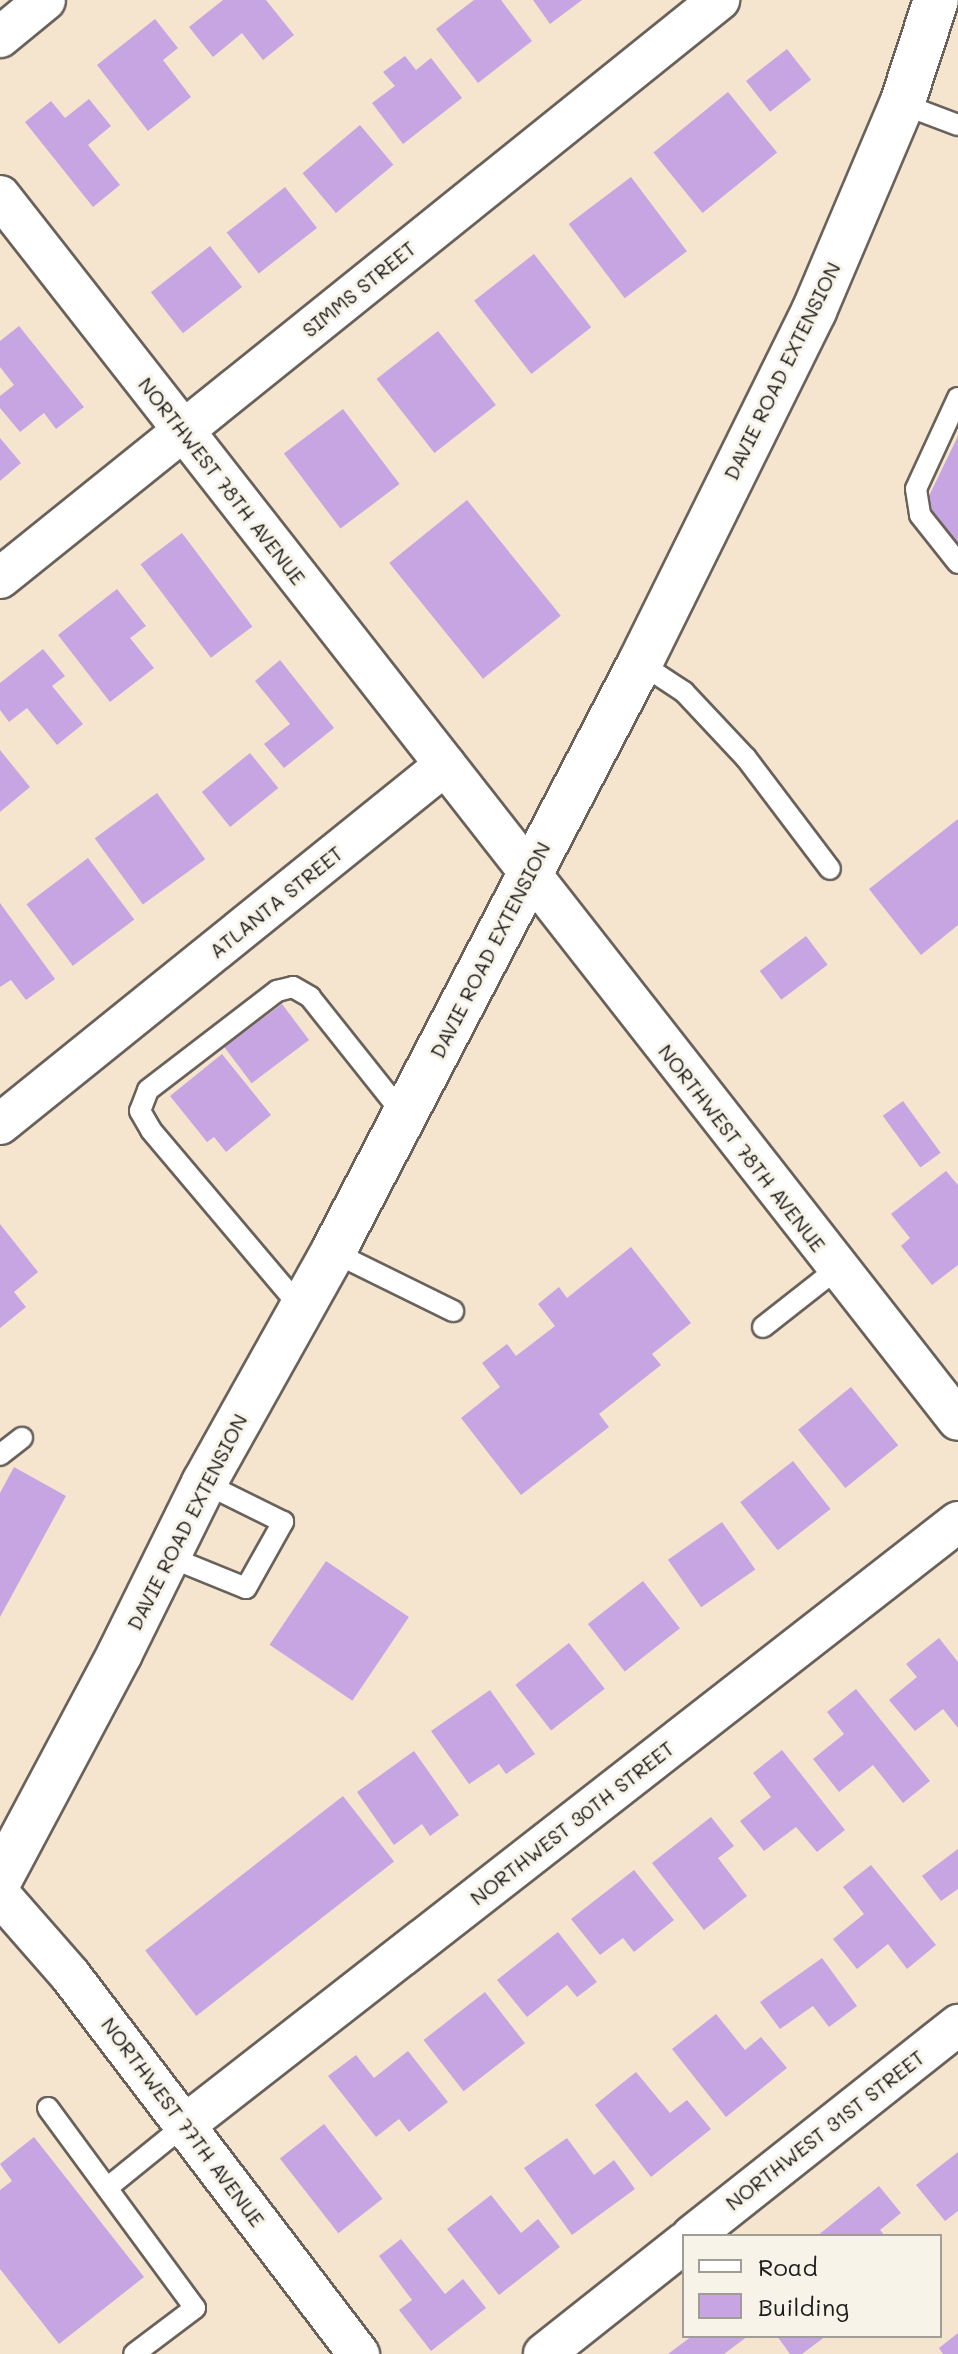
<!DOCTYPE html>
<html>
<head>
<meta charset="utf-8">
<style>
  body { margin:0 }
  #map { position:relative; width:958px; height:2354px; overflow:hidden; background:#f5e5cf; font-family:Mali,sans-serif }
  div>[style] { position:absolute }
  .building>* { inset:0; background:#c7a5e2; transform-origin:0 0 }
  .roads { filter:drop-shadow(2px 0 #68625b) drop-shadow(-2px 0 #68625b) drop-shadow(0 2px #68625b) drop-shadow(0 -2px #68625b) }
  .lane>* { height:20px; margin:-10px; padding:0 10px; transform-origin:10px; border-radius:10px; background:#fff }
  .street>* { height:40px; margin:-20px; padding:0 20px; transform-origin:20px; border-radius:20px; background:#fff }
  .secondary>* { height:44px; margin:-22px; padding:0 22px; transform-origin:22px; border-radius:22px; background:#fff }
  span { translate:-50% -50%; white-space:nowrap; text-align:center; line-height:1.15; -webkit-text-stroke:6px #f7f3e8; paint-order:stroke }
  .street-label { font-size:20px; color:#1c1c1c }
  .legend { position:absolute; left:682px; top:2234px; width:260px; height:104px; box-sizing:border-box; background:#f7f3e8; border:2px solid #9f9d96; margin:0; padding:10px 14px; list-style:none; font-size:24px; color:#1c1c1c }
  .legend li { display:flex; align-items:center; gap:16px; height:40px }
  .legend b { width:40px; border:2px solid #9f9d96 }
</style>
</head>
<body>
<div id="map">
  <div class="building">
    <i style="clip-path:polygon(223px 0,266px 0,294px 35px,263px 60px,242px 33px,213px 57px,189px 27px)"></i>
    <i style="clip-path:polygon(474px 0,501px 0,532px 41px,478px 83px,436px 29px)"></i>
    <i style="clip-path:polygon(533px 0,582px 0,550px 24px)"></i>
    <i style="clip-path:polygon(155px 19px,178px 48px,163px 60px,191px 97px,148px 131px,97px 65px)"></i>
    <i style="left:787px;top:49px;width:39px;height:52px;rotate:52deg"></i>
    <i style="clip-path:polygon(405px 56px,416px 70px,431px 58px,462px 98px,403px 144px,372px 103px,395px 86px,383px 72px)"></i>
    <i style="left:728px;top:92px;width:78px;height:96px;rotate:51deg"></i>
    <i style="clip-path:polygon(89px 99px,111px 126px,88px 145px,120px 185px,93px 207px,25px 122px,51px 101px,65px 118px)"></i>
    <i style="left:360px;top:125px;width:52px;height:75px;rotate:50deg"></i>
    <i style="left:631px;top:177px;width:93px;height:78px;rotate:53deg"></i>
    <i style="left:285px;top:187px;width:52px;height:74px;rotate:52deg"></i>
    <i style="left:210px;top:246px;width:52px;height:75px;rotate:52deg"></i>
    <i style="left:534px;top:254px;width:93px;height:76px;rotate:52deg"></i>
    <i style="clip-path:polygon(19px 326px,84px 407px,56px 429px,44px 413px,20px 432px,0 408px,0 396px,14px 385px,0 367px,0 341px)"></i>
    <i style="left:438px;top:331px;width:94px;height:78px;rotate:52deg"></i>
    <i style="left:343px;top:409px;width:94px;height:74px;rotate:53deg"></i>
    <i style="clip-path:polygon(958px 436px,958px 543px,926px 502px)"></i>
    <i style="clip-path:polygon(0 438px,21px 463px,0 481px)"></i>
    <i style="left:467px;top:500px;width:149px;height:100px;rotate:51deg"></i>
    <i style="left:182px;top:533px;width:117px;height:52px;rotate:53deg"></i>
    <i style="clip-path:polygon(117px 589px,146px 626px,130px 638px,154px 668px,110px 702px,58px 635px)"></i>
    <i style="clip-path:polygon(43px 649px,65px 676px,52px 686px,83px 724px,57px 745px,27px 708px,9px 722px,0 710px,0 683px)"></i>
    <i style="clip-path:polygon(280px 660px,334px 728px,284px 768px,264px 744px,290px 724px,255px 681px)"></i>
    <i style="clip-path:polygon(0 750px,30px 787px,0 812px)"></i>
    <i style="left:250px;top:753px;width:45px;height:62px;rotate:51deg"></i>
    <i style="left:157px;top:793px;width:82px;height:77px;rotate:54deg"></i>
    <i style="clip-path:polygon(958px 819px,958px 925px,921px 955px,869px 889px)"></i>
    <i style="left:88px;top:858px;width:77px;height:77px;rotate:53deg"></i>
    <i style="clip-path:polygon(0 903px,55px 979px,26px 1000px,11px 980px,0 987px)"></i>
    <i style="left:806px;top:936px;width:36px;height:58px;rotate:53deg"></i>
    <i style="left:282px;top:1004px;width:45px;height:72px;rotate:53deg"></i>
    <i style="clip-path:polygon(222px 1054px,271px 1115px,226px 1152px,214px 1137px,207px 1142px,170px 1096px)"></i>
    <i style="left:903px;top:1101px;width:64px;height:25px;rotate:54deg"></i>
    <i style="clip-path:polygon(946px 1171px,958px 1185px,958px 1265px,932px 1285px,901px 1246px,910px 1238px,891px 1214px)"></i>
    <i style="clip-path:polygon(0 1224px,38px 1272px,14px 1292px,26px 1307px,0 1328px)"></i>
    <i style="clip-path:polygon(631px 1247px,691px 1323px,652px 1354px,661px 1365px,599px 1414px,609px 1427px,521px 1495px,461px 1418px,500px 1387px,482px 1363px,507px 1344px,516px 1356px,555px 1326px,538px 1304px,559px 1287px,567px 1298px)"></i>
    <i style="left:851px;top:1387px;width:75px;height:68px;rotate:51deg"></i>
    <i style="left:793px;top:1461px;width:61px;height:67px;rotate:52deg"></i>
    <i style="clip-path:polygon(14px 1467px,66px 1496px,0 1617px,0 1493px)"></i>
    <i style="left:722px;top:1522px;width:58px;height:66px;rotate:55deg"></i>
    <i style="left:326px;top:1561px;width:100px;height:101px;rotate:34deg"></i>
    <i style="left:643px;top:1581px;width:60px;height:70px;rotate:52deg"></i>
    <i style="clip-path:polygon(939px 1638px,958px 1662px,958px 1728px,943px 1709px,915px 1731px,889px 1700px,917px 1677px,906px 1664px)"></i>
    <i style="left:569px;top:1643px;width:58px;height:68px;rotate:52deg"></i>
    <i style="clip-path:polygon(856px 1689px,930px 1781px,903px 1803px,873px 1765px,839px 1792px,813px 1759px,844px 1734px,827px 1712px)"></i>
    <i style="clip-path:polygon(490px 1690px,535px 1754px,506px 1774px,499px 1764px,469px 1784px,431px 1731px)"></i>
    <i style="clip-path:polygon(782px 1750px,845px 1830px,817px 1852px,796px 1827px,764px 1851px,740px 1821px,771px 1797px,753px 1773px)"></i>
    <i style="clip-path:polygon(414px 1751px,459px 1815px,430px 1836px,422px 1824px,394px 1845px,357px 1792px)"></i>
    <i style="left:343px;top:1796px;width:83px;height:251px;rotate:52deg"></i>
    <i style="clip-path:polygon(711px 1817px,734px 1846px,718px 1858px,747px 1896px,704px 1930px,652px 1863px)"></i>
    <i style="clip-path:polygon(958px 1849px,958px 1889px,941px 1901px,922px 1876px)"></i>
    <i style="clip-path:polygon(871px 1865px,936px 1945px,907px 1969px,888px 1944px,857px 1969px,833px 1939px,864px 1914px,843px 1887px)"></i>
    <i style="clip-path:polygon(634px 1870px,674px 1920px,634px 1952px,623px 1938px,600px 1955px,571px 1919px)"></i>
    <i style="clip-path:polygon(558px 1932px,597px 1982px,577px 1997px,567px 1985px,527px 2017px,497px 1980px)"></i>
    <i style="clip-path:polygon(822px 1958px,857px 2006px,829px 2027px,813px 2006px,780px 2029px,760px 2002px)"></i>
    <i style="left:485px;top:1992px;width:65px;height:78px;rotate:52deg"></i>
    <i style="clip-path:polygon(716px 2014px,745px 2050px,761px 2037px,787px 2068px,726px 2117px,672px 2049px)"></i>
    <i style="clip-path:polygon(408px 2051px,448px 2102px,409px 2132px,399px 2119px,376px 2137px,328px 2076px,356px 2055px,374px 2078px)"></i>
    <i style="clip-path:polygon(636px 2072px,670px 2113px,687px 2100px,711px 2129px,651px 2177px,595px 2105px)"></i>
    <i style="left:324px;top:2124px;width:95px;height:56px;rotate:52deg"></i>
    <i style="clip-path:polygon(34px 2137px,144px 2277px,59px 2344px,0 2269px,0 2190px,12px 2181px,0 2164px)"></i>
    <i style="clip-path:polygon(567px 2138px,594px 2175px,614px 2160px,635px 2189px,572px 2235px,524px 2168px)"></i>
    <i style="clip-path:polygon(958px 2152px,958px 2211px,945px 2221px,916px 2185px)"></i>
    <i style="clip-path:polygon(879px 2186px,901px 2213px,880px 2230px,885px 2236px,817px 2236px)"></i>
    <i style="clip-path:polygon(491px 2195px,521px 2233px,538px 2219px,560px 2247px,499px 2295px,447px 2229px)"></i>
    <i style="clip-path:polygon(401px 2239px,445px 2294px,463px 2279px,486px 2308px,431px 2351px,399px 2310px,412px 2300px,379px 2256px)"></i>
    <i style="clip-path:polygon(958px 2333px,958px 2354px,943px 2354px,939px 2348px)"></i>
    <i style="clip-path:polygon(692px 2336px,748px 2336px,724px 2354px,668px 2354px)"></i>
    <i style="clip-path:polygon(777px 2336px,826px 2336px,802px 2354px,790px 2354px)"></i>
  </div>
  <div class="roads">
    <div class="lane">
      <i style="left:902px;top:104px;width:60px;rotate:20.6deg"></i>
      <i style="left:958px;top:398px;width:100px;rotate:114.8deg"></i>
      <i style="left:916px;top:489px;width:26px;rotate:81deg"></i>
      <i style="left:920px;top:515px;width:61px;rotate:51.6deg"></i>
      <i style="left:640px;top:663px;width:53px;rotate:33.4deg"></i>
      <i style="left:684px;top:692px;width:91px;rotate:46.8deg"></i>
      <i style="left:746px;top:758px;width:139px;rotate:52.9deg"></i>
      <i style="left:333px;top:1252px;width:134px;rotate:26.2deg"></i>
      <i style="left:302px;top:1309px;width:234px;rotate:-130.2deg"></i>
      <i style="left:151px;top:1130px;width:22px;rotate:-120deg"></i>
      <i style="left:140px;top:1111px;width:22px;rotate:-69deg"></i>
      <i style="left:148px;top:1090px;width:163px;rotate:-37.5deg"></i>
      <i style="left:277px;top:991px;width:16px;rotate:-14deg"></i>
      <i style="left:293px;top:987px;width:20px;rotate:30deg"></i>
      <i style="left:310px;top:997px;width:151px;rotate:51.5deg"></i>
      <i style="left:763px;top:1327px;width:95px;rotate:-38.2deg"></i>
      <i style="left:0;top:1455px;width:28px;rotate:-38deg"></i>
      <i style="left:167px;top:1556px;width:85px;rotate:22.1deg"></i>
      <i style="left:246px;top:1588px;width:76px;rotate:-60.7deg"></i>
      <i style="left:283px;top:1522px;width:88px;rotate:-153.7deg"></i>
      <i style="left:48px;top:2108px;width:248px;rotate:53.7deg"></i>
      <i style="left:195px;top:2308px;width:76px;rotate:143deg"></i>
      <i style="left:107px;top:2188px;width:102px;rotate:-39deg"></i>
    </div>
    <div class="street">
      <i style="left:0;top:37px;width:58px;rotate:-39.4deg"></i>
      <i style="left:0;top:196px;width:1554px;rotate:51.95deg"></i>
      <i style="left:0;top:578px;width:923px;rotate:-38.8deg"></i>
      <i style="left:0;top:1124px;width:572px;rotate:-38.89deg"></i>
      <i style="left:0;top:1895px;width:106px;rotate:48.8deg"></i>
      <i style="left:70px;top:1975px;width:477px;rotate:52.7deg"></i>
      <i style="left:186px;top:2124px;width:979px;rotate:-37.95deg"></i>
      <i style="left:692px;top:2236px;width:340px;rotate:-38.4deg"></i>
      <i style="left:544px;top:2354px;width:179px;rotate:-38.4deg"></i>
    </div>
    <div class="secondary">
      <i style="left:0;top:1879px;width:256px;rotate:-62deg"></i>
      <i style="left:120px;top:1653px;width:190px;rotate:-63.7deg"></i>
      <i style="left:204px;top:1483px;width:265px;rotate:-60.8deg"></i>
      <i style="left:333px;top:1252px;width:664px;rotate:-62.47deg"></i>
      <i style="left:640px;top:663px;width:393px;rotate:-63.7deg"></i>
      <i style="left:814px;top:311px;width:225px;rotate:-67deg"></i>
      <i style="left:902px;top:104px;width:109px;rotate:-71.9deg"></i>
    </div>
  </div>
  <div class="street-label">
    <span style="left:359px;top:289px;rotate:-39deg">SIMMS STREET</span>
    <span style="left:782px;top:371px;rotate:-64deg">DAVIE ROAD EXTENSION</span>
    <span style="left:222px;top:481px;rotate:52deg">NORTHWEST 78TH AVENUE</span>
    <span style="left:276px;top:902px;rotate:-39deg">ATLANTA STREET</span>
    <span style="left:490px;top:950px;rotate:-63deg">DAVIE ROAD EXTENSION</span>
    <span style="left:742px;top:1148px;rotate:52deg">NORTHWEST 78TH AVENUE</span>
    <span style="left:187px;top:1522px;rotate:-63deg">DAVIE ROAD EXTENSION</span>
    <span style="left:572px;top:1823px;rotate:-38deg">NORTHWEST 30TH STREET</span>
    <span style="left:183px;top:2122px;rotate:53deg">NORTHWEST 77TH AVENUE</span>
    <span style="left:825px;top:2130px;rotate:-38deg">NORTHWEST 31ST STREET</span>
  </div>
  <ul class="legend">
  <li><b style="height:10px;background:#fff"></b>Road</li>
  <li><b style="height:22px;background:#c7a5e2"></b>Building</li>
  </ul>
</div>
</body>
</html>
